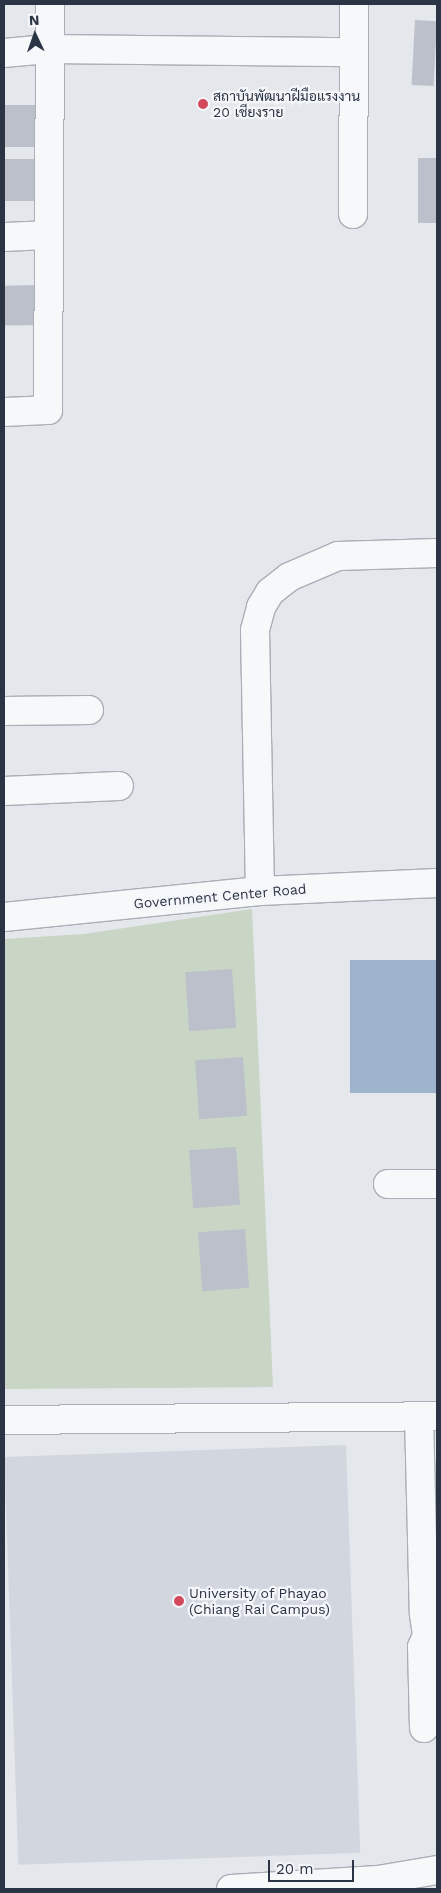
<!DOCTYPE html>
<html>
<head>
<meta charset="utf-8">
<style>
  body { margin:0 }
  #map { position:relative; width:441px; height:1893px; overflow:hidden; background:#e4e7ec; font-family:"Work Sans",Sarabun,sans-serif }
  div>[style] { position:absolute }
  .built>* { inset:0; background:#d2d6de; transform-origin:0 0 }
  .green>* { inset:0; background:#c9d6c5 }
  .water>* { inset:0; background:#9fb4cc; transform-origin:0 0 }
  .building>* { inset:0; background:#bbc0ca; transform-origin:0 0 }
  .roads { filter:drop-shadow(1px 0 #a9aeb7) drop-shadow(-1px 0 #a9aeb7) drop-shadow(0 1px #a9aeb7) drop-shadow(0 -1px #a9aeb7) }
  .minor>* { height:28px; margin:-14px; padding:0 14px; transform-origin:14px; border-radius:14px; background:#f7f8fa }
  .dots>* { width:14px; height:14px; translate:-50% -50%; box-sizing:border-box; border:2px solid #f4f6f9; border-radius:50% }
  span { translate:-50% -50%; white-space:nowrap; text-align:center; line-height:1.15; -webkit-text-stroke:4.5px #f4f6f9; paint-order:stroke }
  .poi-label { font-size:14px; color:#2b3445 }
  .left { translate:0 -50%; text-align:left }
  .street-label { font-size:14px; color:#2b3445 }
  .frame { position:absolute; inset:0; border:5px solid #2b3445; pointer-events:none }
  .north { position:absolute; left:10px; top:10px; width:50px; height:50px; -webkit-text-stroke:4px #f4f6f9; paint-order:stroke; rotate:357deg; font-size:14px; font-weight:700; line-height:20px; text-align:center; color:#2b3445 }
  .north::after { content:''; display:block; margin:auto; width:18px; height:22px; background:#2b3445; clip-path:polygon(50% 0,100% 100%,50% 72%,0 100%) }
  .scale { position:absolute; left:268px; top:1860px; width:86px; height:22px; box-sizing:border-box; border:2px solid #2b3445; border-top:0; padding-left:6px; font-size:15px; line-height:18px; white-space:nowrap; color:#2b3445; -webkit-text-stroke:4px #f4f6f9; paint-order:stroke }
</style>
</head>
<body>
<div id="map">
  <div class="built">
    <i style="left:346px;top:1445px;width:408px;height:342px;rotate:88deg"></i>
  </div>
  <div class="green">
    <i style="clip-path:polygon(252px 909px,273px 1387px,4px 1389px,4px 939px,84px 934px)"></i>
  </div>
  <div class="water">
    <i style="left:437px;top:960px;width:133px;height:87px;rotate:90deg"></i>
  </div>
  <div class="building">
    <i style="left:415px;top:20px;width:22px;height:65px;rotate:3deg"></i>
    <i style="left:4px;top:105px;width:44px;height:42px"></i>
    <i style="left:418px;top:158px;width:19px;height:65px"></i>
    <i style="left:4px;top:159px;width:46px;height:42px"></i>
    <i style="left:40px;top:285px;width:40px;height:36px;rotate:89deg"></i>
    <i style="left:232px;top:969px;width:59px;height:47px;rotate:86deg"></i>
    <i style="left:243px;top:1057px;width:59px;height:48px;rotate:86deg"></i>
    <i style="left:236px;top:1147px;width:58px;height:47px;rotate:86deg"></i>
    <i style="left:245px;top:1229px;width:59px;height:47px;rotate:86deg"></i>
  </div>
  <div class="roads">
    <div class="minor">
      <i style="left:4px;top:53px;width:44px;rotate:-5.2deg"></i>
      <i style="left:48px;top:49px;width:305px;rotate:0.6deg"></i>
      <i style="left:353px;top:214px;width:210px;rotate:-89.7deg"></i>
      <i style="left:4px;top:237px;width:44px;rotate:-2.6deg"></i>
      <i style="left:4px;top:412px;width:44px;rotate:-2.6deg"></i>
      <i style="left:48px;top:410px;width:406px;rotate:-89.7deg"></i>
      <i style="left:4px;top:711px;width:85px;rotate:-0.7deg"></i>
      <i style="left:4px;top:791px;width:115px;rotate:-2.5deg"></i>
      <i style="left:260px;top:891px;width:261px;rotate:-91.1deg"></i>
      <i style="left:255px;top:630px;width:24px;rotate:-75deg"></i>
      <i style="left:261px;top:607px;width:17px;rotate:-59deg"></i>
      <i style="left:270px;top:592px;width:24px;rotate:-38deg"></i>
      <i style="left:289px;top:577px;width:53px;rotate:-23.2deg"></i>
      <i style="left:338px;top:556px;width:99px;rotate:-1.7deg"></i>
      <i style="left:4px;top:917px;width:257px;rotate:-5.8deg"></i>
      <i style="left:260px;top:891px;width:177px;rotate:-2.6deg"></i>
      <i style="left:388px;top:1184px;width:49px"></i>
      <i style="left:419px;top:1416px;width:198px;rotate:88.6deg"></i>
      <i style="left:424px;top:1614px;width:22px;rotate:82deg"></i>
      <i style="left:427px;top:1636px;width:10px;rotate:17deg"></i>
      <i style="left:4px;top:1420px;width:433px;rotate:-0.5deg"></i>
      <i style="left:424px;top:1728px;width:81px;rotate:-91.4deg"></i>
      <i style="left:422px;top:1647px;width:12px;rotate:-66deg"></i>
      <i style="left:231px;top:1889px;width:147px;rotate:-3.5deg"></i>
      <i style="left:378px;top:1880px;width:60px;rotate:-9.6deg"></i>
    </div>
  </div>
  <div class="dots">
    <i style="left:203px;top:104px;background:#d1495b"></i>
    <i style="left:179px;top:1601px;background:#d1495b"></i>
  </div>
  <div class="poi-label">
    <span class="left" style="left:213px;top:104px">สถาบันพัฒนาฝีมือแรงงาน<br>20 เชียงราย</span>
    <span class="left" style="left:189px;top:1601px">University of Phayao<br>(Chiang Rai Campus)</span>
  </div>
  <div class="street-label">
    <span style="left:220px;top:896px;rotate:-5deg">Government Center Road</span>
  </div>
  <div class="frame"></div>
  <div class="north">N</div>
  <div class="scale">20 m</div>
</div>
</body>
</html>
